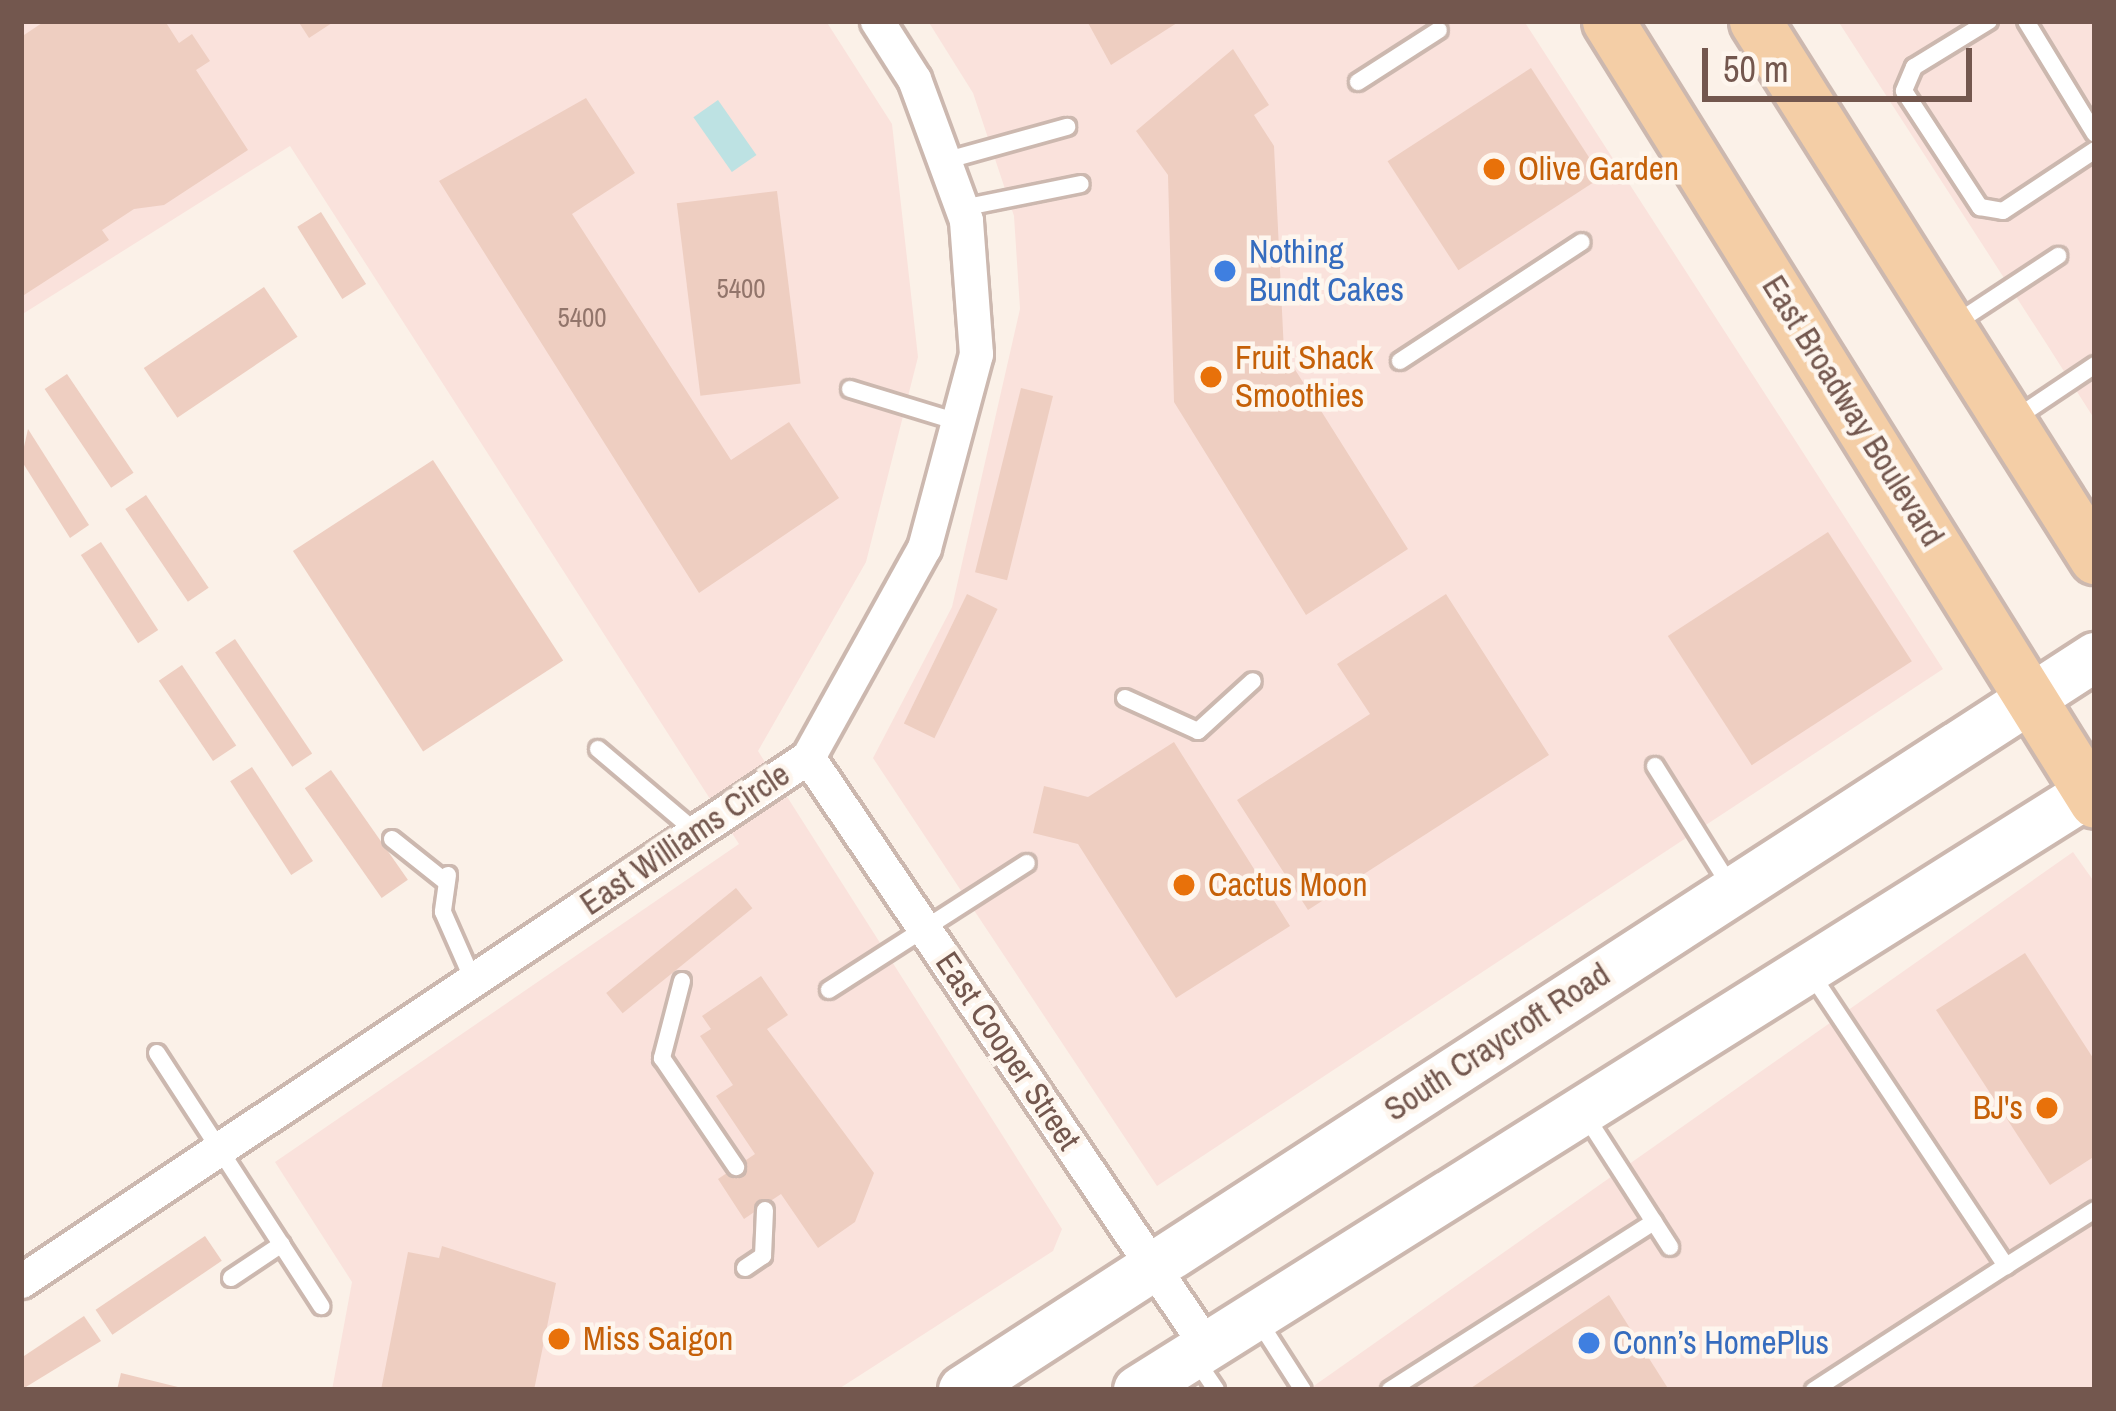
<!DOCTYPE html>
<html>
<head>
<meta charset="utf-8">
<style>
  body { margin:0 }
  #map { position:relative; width:2116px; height:1411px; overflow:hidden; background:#fbf1e8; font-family:"Archivo Narrow",sans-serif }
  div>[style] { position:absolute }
  .commercial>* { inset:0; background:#fae2dc }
  .water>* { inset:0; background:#bde2e3; transform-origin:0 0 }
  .building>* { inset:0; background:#eecec1; transform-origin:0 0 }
  .roads { filter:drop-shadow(3px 0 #ccb8af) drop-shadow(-3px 0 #ccb8af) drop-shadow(0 3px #ccb8af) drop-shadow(0 -3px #ccb8af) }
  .service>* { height:16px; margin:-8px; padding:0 8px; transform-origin:8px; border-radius:8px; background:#fff }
  .minor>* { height:33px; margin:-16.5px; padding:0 16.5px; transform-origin:16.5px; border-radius:16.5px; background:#fff }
  .secondary>* { height:48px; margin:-24px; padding:0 24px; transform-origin:24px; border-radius:24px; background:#fff }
  .primary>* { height:51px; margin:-25.5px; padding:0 25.5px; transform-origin:25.5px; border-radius:25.5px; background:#f4cea6 }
  .dots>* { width:33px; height:33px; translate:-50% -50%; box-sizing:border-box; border:6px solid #fef6ee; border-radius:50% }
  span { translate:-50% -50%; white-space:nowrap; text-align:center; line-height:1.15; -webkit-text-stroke:9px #fef6ee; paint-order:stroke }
  .number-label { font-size:27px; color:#92756b }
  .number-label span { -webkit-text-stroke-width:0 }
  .food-label { font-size:33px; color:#c56008 }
  .left { translate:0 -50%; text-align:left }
  .right { translate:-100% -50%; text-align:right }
  .shop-label { font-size:33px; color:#366cbe }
  .street-label { font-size:33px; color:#73574e }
  .frame { position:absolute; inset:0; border:24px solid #73574e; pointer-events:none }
  .scale { position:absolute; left:1702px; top:48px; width:270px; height:54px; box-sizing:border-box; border:6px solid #73574e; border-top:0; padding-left:15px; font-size:36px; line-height:42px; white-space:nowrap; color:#73574e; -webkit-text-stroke:9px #fef6ee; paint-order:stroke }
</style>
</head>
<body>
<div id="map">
  <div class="commercial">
    <i style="clip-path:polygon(21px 21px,826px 21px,892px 124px,918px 357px,866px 562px,758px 751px,1062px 1229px,1053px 1251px,837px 1390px,332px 1390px,352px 1282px,275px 1162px,739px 844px,290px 146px,21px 315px)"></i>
    <i style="clip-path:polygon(928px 21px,1524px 21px,1943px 669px,1157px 1186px,873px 758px,952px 607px,1020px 309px,1014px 216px,973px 93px)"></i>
    <i style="clip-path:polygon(1838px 21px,2095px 21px,2095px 420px,2046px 343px)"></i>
    <i style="clip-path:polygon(2073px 852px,2095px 883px,2095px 1390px,1308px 1390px)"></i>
  </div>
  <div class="water">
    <i style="left:718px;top:100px;width:67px;height:30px;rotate:55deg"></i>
  </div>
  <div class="building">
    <i style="clip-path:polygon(45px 21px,165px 21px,179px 43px,192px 34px,210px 61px,196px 70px,248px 150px,164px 205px,134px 209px,102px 230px,109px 240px,21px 297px,21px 37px)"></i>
    <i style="clip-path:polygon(298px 21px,335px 21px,309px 38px)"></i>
    <i style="clip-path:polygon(1087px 21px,1180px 21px,1111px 65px)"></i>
    <i style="clip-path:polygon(1233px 49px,1269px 105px,1254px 115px,1274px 146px,1284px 352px,1408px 549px,1306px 615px,1174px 402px,1168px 175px,1136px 131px)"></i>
    <i style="left:1531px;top:68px;width:130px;height:171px;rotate:57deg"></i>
    <i style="clip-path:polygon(586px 98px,635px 173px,572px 214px,731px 460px,789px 422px,839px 498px,699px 593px,439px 181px)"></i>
    <i style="left:777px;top:191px;width:194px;height:101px;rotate:83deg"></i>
    <i style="left:321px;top:212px;width:85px;height:28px;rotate:58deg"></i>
    <i style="left:264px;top:287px;width:60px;height:145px;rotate:56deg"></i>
    <i style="left:67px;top:374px;width:119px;height:27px;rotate:56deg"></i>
    <i style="left:1021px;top:388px;width:33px;height:190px;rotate:14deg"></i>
    <i style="clip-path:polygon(28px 429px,89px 525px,70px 538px,21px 460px)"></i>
    <i style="left:433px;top:460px;width:239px;height:167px;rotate:57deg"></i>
    <i style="left:146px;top:495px;width:112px;height:25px;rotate:56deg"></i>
    <i style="left:1828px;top:532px;width:154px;height:191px;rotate:57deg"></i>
    <i style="left:101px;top:542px;width:105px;height:24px;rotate:57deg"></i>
    <i style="left:967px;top:594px;width:34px;height:144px;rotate:26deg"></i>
    <i style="clip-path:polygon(1446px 594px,1549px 755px,1308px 910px,1237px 800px,1370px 714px,1337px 664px)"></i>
    <i style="left:235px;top:639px;width:138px;height:24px;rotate:56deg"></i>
    <i style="left:182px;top:665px;width:97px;height:28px;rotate:56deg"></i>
    <i style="clip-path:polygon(1174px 742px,1290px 926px,1176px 998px,1078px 844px,1033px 833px,1044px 786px,1088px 797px)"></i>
    <i style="left:252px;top:767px;width:112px;height:26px;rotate:57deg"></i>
    <i style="left:331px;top:770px;width:134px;height:32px;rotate:55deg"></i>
    <i style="left:736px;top:888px;width:26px;height:167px;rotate:51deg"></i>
    <i style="clip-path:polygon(2025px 953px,2095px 1061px,2095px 1156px,2050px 1185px,1936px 1010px)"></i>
    <i style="clip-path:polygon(761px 976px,788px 1015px,767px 1029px,874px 1173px,855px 1222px,818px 1248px,781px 1194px,744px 1219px,718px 1179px,755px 1154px,716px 1096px,733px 1085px,700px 1036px,711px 1029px,702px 1016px)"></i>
    <i style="left:205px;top:1236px;width:30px;height:132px;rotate:56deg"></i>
    <i style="clip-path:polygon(442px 1246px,556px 1283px,534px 1390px,381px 1390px,408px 1252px,439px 1258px)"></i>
    <i style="clip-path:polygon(1609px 1295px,1669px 1390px,1468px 1390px)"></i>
    <i style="clip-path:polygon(84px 1316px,101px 1341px,21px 1390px,21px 1358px)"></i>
    <i style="clip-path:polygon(121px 1373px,182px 1388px,182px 1390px,117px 1390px)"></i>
  </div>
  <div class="roads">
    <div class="service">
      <i style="left:1989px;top:21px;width:88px;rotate:148.5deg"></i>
      <i style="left:1914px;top:67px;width:26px;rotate:113deg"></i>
      <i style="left:1904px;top:91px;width:139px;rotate:56.8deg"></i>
      <i style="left:1980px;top:207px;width:23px;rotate:10deg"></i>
      <i style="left:2003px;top:211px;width:110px;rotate:-33.5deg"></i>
      <i style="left:2026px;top:21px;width:132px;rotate:58.6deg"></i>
      <i style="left:1358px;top:82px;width:96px;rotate:-32.7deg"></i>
      <i style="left:944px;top:161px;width:128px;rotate:-15.5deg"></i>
      <i style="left:962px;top:208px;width:121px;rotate:-11.4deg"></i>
      <i style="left:1953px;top:325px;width:126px;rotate:-33.3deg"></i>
      <i style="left:1400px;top:361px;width:217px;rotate:-33.2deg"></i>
      <i style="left:850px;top:389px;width:113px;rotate:17deg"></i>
      <i style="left:2016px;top:418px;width:95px;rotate:-33.9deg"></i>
      <i style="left:1125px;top:698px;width:80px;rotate:24.3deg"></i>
      <i style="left:1198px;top:731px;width:74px;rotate:-42.3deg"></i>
      <i style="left:598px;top:749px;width:128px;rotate:40.3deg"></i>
      <i style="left:1655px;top:766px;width:143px;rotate:57.9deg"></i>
      <i style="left:392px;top:839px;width:69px;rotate:38.5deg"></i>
      <i style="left:448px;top:875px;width:37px;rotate:98deg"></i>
      <i style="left:443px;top:912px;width:74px;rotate:66.2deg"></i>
      <i style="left:1812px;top:975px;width:350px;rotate:56.3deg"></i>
      <i style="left:2006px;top:1266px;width:105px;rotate:-32.2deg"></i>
      <i style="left:682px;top:981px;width:80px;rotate:104.6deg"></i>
      <i style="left:662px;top:1058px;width:132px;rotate:55.8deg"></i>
      <i style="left:829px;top:990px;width:235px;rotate:-32.7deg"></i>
      <i style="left:157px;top:1053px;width:302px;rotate:57deg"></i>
      <i style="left:1585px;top:1115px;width:157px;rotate:57.2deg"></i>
      <i style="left:745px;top:1268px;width:22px;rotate:-34deg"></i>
      <i style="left:763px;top:1256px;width:46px;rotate:-87.5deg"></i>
      <i style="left:231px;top:1278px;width:61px;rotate:-33.7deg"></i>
      <i style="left:1258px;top:1320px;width:83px;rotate:57.3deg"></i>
      <i style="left:1196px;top:1360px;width:36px;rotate:56deg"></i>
      <i style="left:1390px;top:1390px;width:313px;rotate:-32.5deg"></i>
      <i style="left:1814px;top:1390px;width:229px;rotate:-32.9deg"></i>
    </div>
    <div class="minor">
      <i style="left:808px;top:757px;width:710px;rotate:55.91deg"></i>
      <i style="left:21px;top:1281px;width:945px;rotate:-33.66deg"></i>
      <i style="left:808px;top:757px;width:239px;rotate:-61deg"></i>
      <i style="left:924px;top:548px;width:201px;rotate:-75deg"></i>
      <i style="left:976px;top:354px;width:134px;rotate:-94.3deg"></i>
      <i style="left:966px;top:220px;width:150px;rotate:-110.2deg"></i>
      <i style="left:914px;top:79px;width:69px;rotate:-122.5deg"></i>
    </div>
    <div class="secondary">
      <i style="left:963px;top:1390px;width:1349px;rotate:-32.92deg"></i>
      <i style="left:1138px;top:1390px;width:1130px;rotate:-32.13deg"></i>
    </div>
    <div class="primary">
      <i style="left:1608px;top:21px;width:920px;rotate:58.05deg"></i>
      <i style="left:1755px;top:21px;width:636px;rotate:57.66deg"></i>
    </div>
  </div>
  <div class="dots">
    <i style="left:1494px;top:169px;background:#e8710a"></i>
    <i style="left:1225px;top:271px;background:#3f7fe0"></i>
    <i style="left:1211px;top:377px;background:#e8710a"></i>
    <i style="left:1184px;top:885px;background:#e8710a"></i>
    <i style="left:2047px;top:1108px;background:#e8710a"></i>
    <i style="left:559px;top:1339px;background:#e8710a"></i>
    <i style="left:1589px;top:1343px;background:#3f7fe0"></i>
  </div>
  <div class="number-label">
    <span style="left:741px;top:289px">5400</span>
    <span style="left:582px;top:318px">5400</span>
  </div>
  <div class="food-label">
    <span class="left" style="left:1518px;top:169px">Olive Garden</span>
    <span class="left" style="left:1235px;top:377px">Fruit Shack<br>Smoothies</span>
    <span class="left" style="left:1208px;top:885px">Cactus Moon</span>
    <span class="right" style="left:2023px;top:1108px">BJ's</span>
    <span class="left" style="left:583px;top:1339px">Miss Saigon</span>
  </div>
  <div class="shop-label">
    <span class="left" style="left:1249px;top:271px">Nothing<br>Bundt Cakes</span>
    <span class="left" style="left:1613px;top:1343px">Conn’s HomePlus</span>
  </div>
  <div class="street-label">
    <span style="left:1853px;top:411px;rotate:58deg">East Broadway Boulevard</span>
    <span style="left:685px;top:839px;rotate:-34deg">East Williams Circle</span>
    <span style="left:1497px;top:1042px;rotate:-33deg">South Craycroft Road</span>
    <span style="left:1008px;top:1051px;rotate:56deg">East Cooper Street</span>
  </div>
  <div class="frame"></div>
  <div class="scale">50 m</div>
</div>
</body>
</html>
